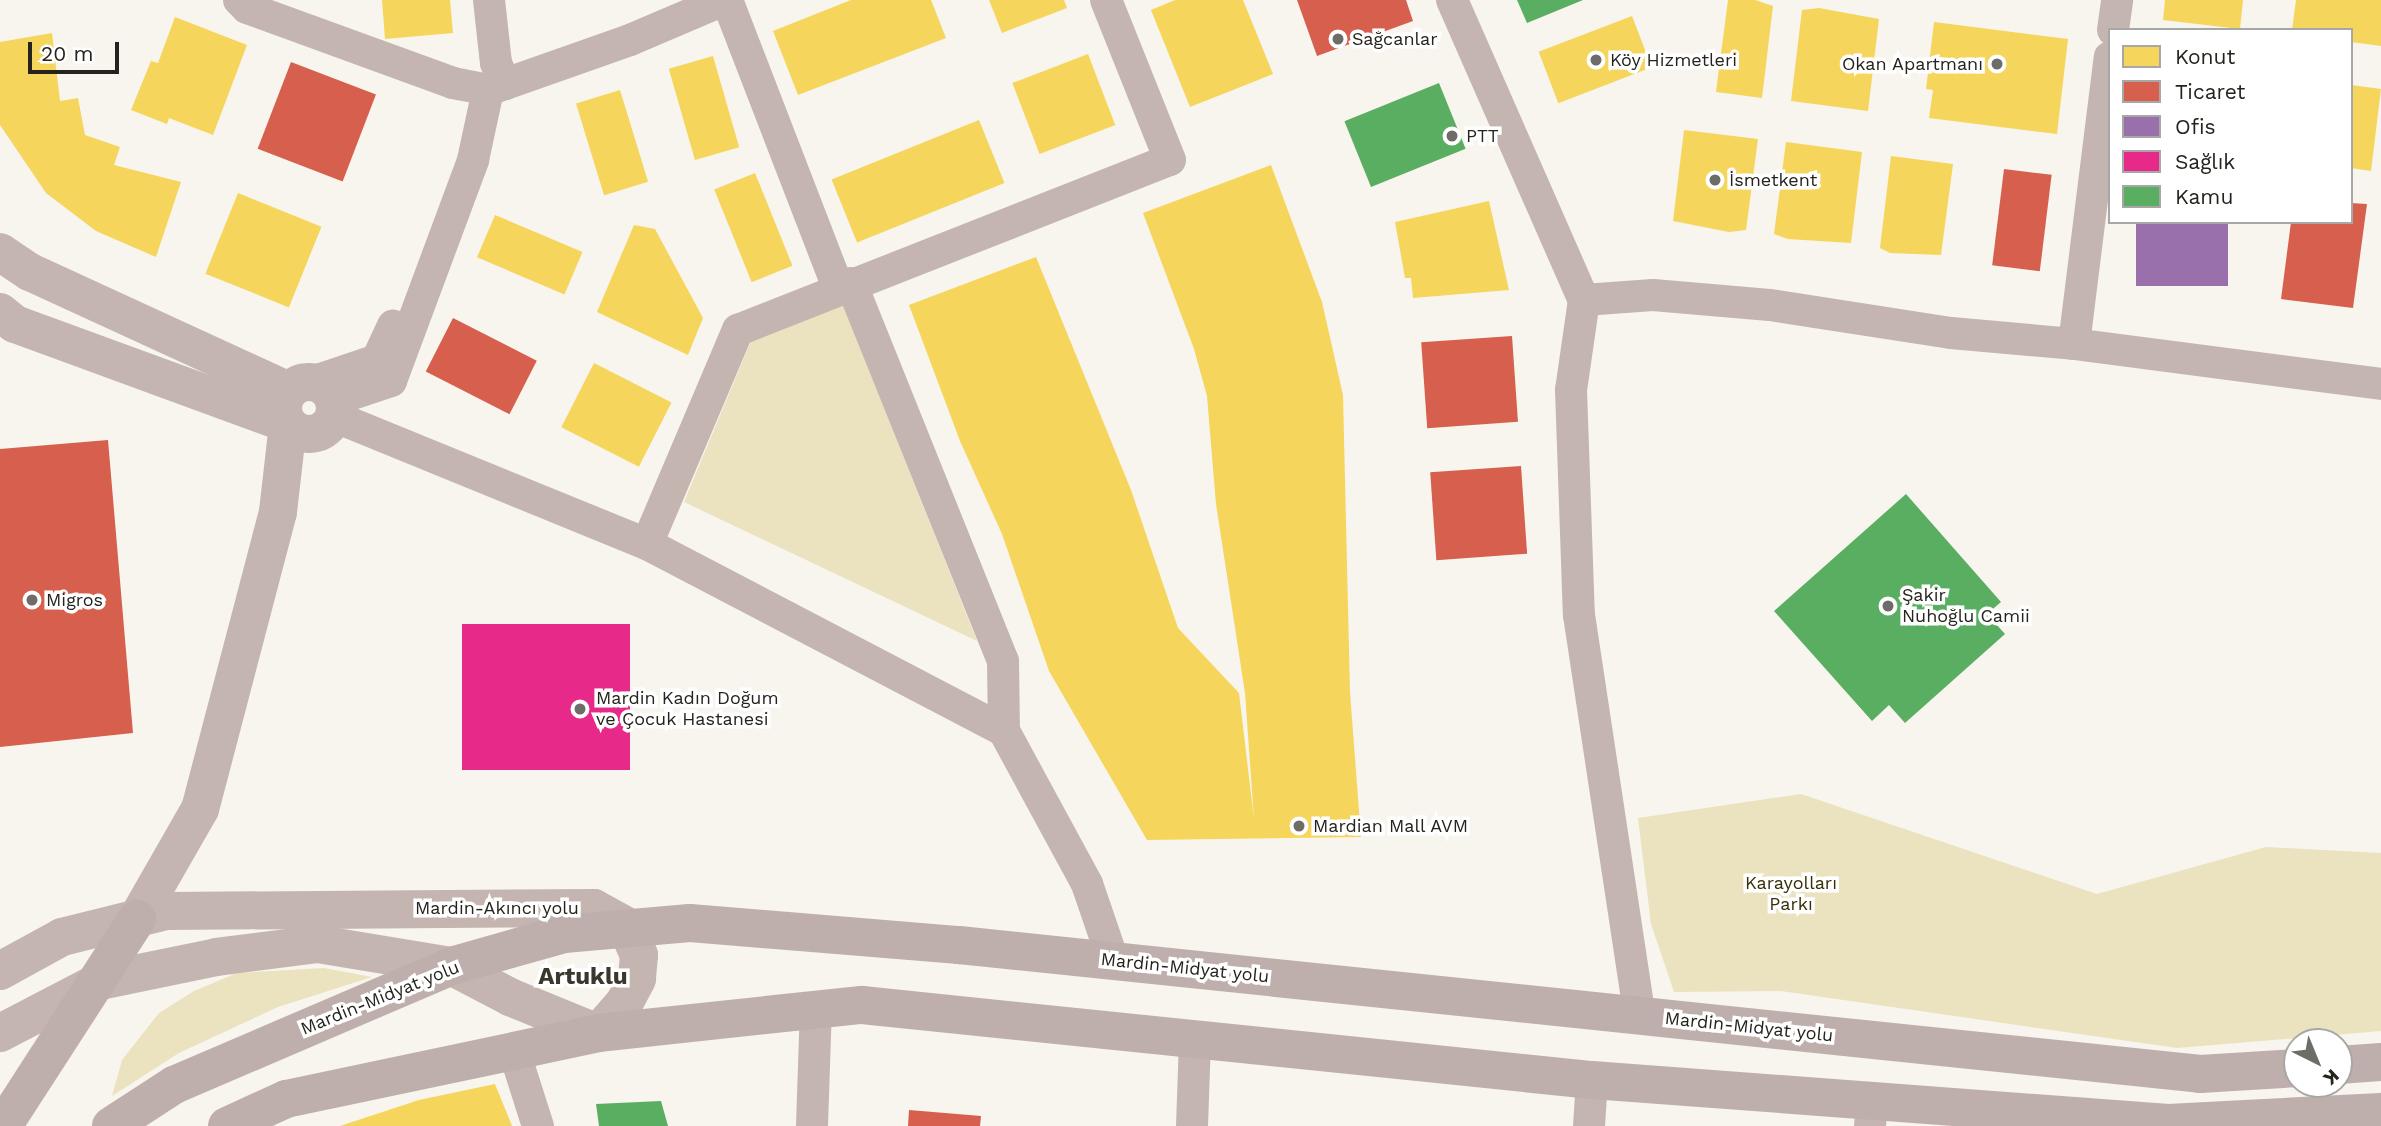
<!DOCTYPE html>
<html>
<head>
<meta charset="utf-8">
<style>
  body { margin:0 }
  #map { position:relative; width:2381px; height:1126px; overflow:hidden; background:#f7f5ed; font-family:"Work Sans",sans-serif }
  div>[style] { position:absolute }
  .green>* { inset:0; background:#ebe2c0 }
  .homes>* { inset:0; background:#f6d55c; transform-origin:0 0 }
  .shops>* { inset:0; background:#d6604d; transform-origin:0 0 }
  .offices>* { inset:0; background:#9970ab; transform-origin:0 0 }
  .health>* { inset:0; background:#e7298a; transform-origin:0 0 }
  .public>* { inset:0; background:#5aae61; transform-origin:0 0 }
  .minor>* { height:32px; margin:-16px; padding:0 16px; transform-origin:16px; border-radius:16px; background:#c5b5b1 }
  .major>* { height:38px; margin:-19px; padding:0 19px; transform-origin:19px; border-radius:19px; background:#c5b5b1 }
  .major>.ring { margin:-19px; padding:0; box-sizing:content-box; background:none; border:38px solid #c5b5b1; border-radius:50% }
  .highway>* { height:38px; margin:-19px; padding:0 19px; transform-origin:19px; border-radius:19px; background:#bfafac }
  .dots>* { width:19px; height:19px; translate:-50% -50%; box-sizing:border-box; border:4px solid #fff; border-radius:50% }
  span { translate:-50% -50%; white-space:nowrap; text-align:center; line-height:1.15; -webkit-text-stroke:7px #fff; paint-order:stroke }
  .poi-label { font-size:18px; color:#24231d }
  .left { translate:0 -50%; text-align:left }
  .right { translate:-100% -50%; text-align:right }
  .park-label { font-size:18px; color:#382e08 }
  .street-label { font-size:18px; color:#24231d }
  .district-label { font-size:24px; color:#3b372c; font-weight:700 }
  .legend { position:absolute; left:2108px; top:28px; width:245px; height:196px; box-sizing:border-box; background:#fff; border:2px solid #a7a7a5; margin:0; padding:9px 12px; list-style:none; font-size:21px; color:#24231d }
  .legend li { display:flex; align-items:center; gap:14px; height:35px }
  .legend b { width:35px; border:2px solid #a7a7a5 }
  .north { position:absolute; left:2283px; top:1028px; width:70px; height:70px; box-sizing:border-box; background:#fff; border:2px solid #a7a7a5; border-radius:50%; rotate:137deg; font-size:19px; font-weight:700; line-height:28px; text-align:center; color:#24231d }
  .north::after { content:''; display:block; margin:auto; width:24px; height:32px; background:#6e6c66; clip-path:polygon(50% 0,100% 100%,50% 72%,0 100%) }
  .scale { position:absolute; left:28px; top:42px; width:91px; height:32px; box-sizing:border-box; border:4px solid #24231d; border-top:0; padding-left:9px; font-size:21px; line-height:24px; white-space:nowrap; color:#24231d; -webkit-text-stroke:5px #fff; paint-order:stroke }
</style>
</head>
<body>
<div id="map">
  <div class="green">
    <i style="clip-path:polygon(843px 304px,908px 468px,977px 641px,684px 502px,751px 341px)"></i>
    <i style="clip-path:polygon(1801px 794px,2097px 894px,2266px 847px,2381px 853px,2381px 1031px,2177px 1048px,1781px 991px,1674px 992px,1651px 924px,1638px 818px)"></i>
    <i style="clip-path:polygon(324px 968px,372px 977px,278px 1007px,179px 1053px,112px 1096px,122px 1060px,159px 1013px,194px 991px,237px 973px)"></i>
  </div>
  <div class="homes">
    <i style="clip-path:polygon(382px 0,450px 0,453px 33px,385px 39px)"></i>
    <i style="clip-path:polygon(851px 0,931px 0,946px 38px,798px 95px,773px 31px)"></i>
    <i style="clip-path:polygon(989px 0,1064px 0,1067px 8px,1002px 33px)"></i>
    <i style="clip-path:polygon(1175px 0,1243px 0,1273px 74px,1190px 107px,1151px 10px)"></i>
    <i style="clip-path:polygon(1728px 0,1755px 0,1773px 6px,1762px 98px,1716px 92px)"></i>
    <i style="clip-path:polygon(2165px 0,2243px 0,2240px 29px,2163px 20px)"></i>
    <i style="clip-path:polygon(2296px 0,2381px 0,2381px 46px,2351px 42px,2351px 30px,2292px 30px)"></i>
    <i style="clip-path:polygon(1819px 8px,1879px 19px,1868px 111px,1791px 101px,1802px 10px)"></i>
    <i style="left:1632px;top:16px;width:55px;height:100px;rotate:69deg"></i>
    <i style="clip-path:polygon(175px 17px,247px 45px,213px 135px,169px 118px,167px 124px,131px 110px,151px 61px,158px 63px)"></i>
    <i style="clip-path:polygon(1934px 22px,2068px 39px,2057px 134px,1929px 118px,1933px 90px,1926px 89px)"></i>
    <i style="clip-path:polygon(52px 33px,60px 101px,78px 98px,85px 135px,120px 147px,114px 165px,181px 182px,156px 257px,96px 231px,46px 193px,0 125px,0 42px)"></i>
    <i style="left:1088px;top:54px;width:76px;height:81px;rotate:69deg"></i>
    <i style="left:713px;top:56px;width:95px;height:46px;rotate:74deg"></i>
    <i style="clip-path:polygon(2351px 85px,2381px 89px,2371px 171px,2351px 168px)"></i>
    <i style="left:620px;top:90px;width:96px;height:46px;rotate:73deg"></i>
    <i style="left:979px;top:120px;width:68px;height:159px;rotate:68deg"></i>
    <i style="clip-path:polygon(1684px 130px,1758px 139px,1746px 230px,1729px 232px,1673px 221px)"></i>
    <i style="clip-path:polygon(1786px 142px,1862px 152px,1851px 243px,1788px 239px,1774px 234px)"></i>
    <i style="clip-path:polygon(1891px 156px,1953px 164px,1941px 255px,1890px 253px,1880px 248px)"></i>
    <i style="clip-path:polygon(1271px 165px,1322px 302px,1343px 395px,1350px 692px,1361px 837px,1147px 840px,1049px 671px,1002px 534px,960px 441px,909px 305px,1036px 257px,1131px 490px,1178px 628px,1239px 693px,1254px 819px,1245px 693px,1216px 504px,1207px 396px,1194px 349px,1143px 213px)"></i>
    <i style="left:755px;top:173px;width:100px;height:44px;rotate:68deg"></i>
    <i style="left:238px;top:193px;width:90px;height:87px;rotate:22deg"></i>
    <i style="clip-path:polygon(1489px 201px,1509px 290px,1413px 298px,1411px 278px,1405px 278px,1395px 222px)"></i>
    <i style="left:495px;top:215px;width:95px;height:46px;rotate:23deg"></i>
    <i style="clip-path:polygon(634px 225px,655px 229px,703px 318px,688px 355px,597px 312px)"></i>
    <i style="left:594px;top:363px;width:87px;height:72px;rotate:27deg"></i>
    <i style="clip-path:polygon(495px 1084px,512px 1126px,340px 1126px,419px 1100px)"></i>
  </div>
  <div class="shops">
    <i style="clip-path:polygon(1297px 0,1406px 0,1413px 21px,1317px 56px)"></i>
    <i style="left:291px;top:62px;width:91px;height:93px;rotate:21deg"></i>
    <i style="left:2004px;top:169px;width:48px;height:97px;rotate:7deg"></i>
    <i style="clip-path:polygon(2351px 203px,2367px 204px,2353px 308px,2281px 299px,2291px 222px,2351px 222px)"></i>
    <i style="left:453px;top:318px;width:94px;height:60px;rotate:27deg"></i>
    <i style="left:1512px;top:336px;width:86px;height:91px;rotate:86deg"></i>
    <i style="clip-path:polygon(108px 440px,133px 733px,0 747px,0 449px)"></i>
    <i style="left:1521px;top:466px;width:88px;height:91px;rotate:86deg"></i>
    <i style="clip-path:polygon(909px 1110px,981px 1116px,980px 1126px,908px 1126px)"></i>
  </div>
  <div class="offices">
    <i style="left:2136px;top:222px;width:92px;height:64px"></i>
  </div>
  <div class="health">
    <i style="left:462px;top:624px;width:168px;height:146px"></i>
  </div>
  <div class="public">
    <i style="clip-path:polygon(1517px 0,1583px 0,1527px 23px)"></i>
    <i style="left:1439px;top:83px;width:71px;height:102px;rotate:68deg"></i>
    <i style="clip-path:polygon(1906px 494px,2001px 602px,1987px 614px,2005px 634px,1905px 723px,1889px 705px,1872px 721px,1774px 611px)"></i>
    <i style="clip-path:polygon(661px 1101px,668px 1126px,599px 1126px,596px 1104px)"></i>
  </div>
  <div class="minor">
    <i style="left:239px;top:0;width:11px;rotate:45deg"></i>
    <i style="left:247px;top:8px;width:219px;rotate:20deg"></i>
    <i style="left:453px;top:83px;width:36px;rotate:11deg"></i>
    <i style="left:488px;top:90px;width:151px;rotate:-19.4deg"></i>
    <i style="left:630px;top:40px;width:102px;rotate:-23.1deg"></i>
    <i style="left:489px;top:0;width:63px;rotate:83.7deg"></i>
    <i style="left:496px;top:63px;width:23px;rotate:67deg"></i>
    <i style="left:727px;top:0;width:309px;rotate:68.9deg"></i>
    <i style="left:1452px;top:0;width:328px;rotate:66.3deg"></i>
    <i style="left:1584px;top:300px;width:91px;rotate:98.2deg"></i>
    <i style="left:1571px;top:390px;width:225px;rotate:88deg"></i>
    <i style="left:1579px;top:615px;width:406px;rotate:81.4deg"></i>
    <i style="left:2113px;top:30px;width:30px;rotate:-82deg"></i>
    <i style="left:851px;top:283px;width:407px;rotate:68.1deg"></i>
    <i style="left:1003px;top:661px;width:70px;rotate:89.2deg"></i>
    <i style="left:1004px;top:731px;width:174px;rotate:61.5deg"></i>
    <i style="left:1087px;top:884px;width:80px;rotate:71.1deg"></i>
    <i style="left:1584px;top:300px;width:69px;rotate:-4.1deg"></i>
    <i style="left:1653px;top:295px;width:117px;rotate:4.9deg"></i>
    <i style="left:1770px;top:305px;width:183px;rotate:8.8deg"></i>
    <i style="left:1951px;top:333px;width:123px;rotate:5.1deg"></i>
    <i style="left:2074px;top:344px;width:310px;rotate:7.4deg"></i>
    <i style="left:2074px;top:344px;width:289px;rotate:-82.9deg"></i>
    <i style="left:312px;top:382px;width:69px;rotate:-18.7deg"></i>
    <i style="left:377px;top:360px;width:38px;rotate:-65deg"></i>
    <i style="left:334px;top:400px;width:60px;rotate:-18.4deg"></i>
    <i style="left:391px;top:381px;width:236px;rotate:-69.6deg"></i>
    <i style="left:473px;top:160px;width:72px;rotate:-77.9deg"></i>
    <i style="left:333px;top:416px;width:339px;rotate:22.2deg"></i>
    <i style="left:647px;top:544px;width:403px;rotate:27.6deg"></i>
    <i style="left:647px;top:544px;width:233px;rotate:-67deg"></i>
    <i style="left:738px;top:330px;width:464px;rotate:-21.5deg"></i>
    <i style="left:1170px;top:160px;width:172px;rotate:-111.8deg"></i>
    <i style="left:514px;top:1051px;width:79px;rotate:72.3deg"></i>
    <i style="left:812px;top:1126px;width:118px;rotate:-88.1deg"></i>
    <i style="left:1192px;top:1126px;width:87px;rotate:-88deg"></i>
    <i style="left:1589px;top:1126px;width:46px;rotate:-86.3deg"></i>
    <i style="left:1870px;top:1126px;width:25px;rotate:-85deg"></i>
  </div>
  <div class="major">
    <i style="left:0;top:252px;width:36px;rotate:34deg"></i>
    <i style="left:30px;top:272px;width:285px;rotate:24.7deg"></i>
    <i style="left:0;top:312px;width:19px;rotate:39deg"></i>
    <i style="left:15px;top:324px;width:291px;rotate:20.1deg"></i>
    <i style="left:288px;top:424px;width:89px;rotate:96.5deg"></i>
    <i style="left:278px;top:512px;width:307px;rotate:104.7deg"></i>
    <i style="left:200px;top:809px;width:127px;rotate:119.8deg"></i>
    <i class="ring" style="left:283px;top:382px;width:14px;height:14px"></i>
    <i style="left:0;top:971px;width:71px;rotate:-28.7deg"></i>
    <i style="left:62px;top:937px;width:107px;rotate:-14deg"></i>
    <i style="left:166px;top:911px;width:428px;rotate:-0.4deg"></i>
    <i style="left:594px;top:908px;width:37px;rotate:29deg"></i>
    <i style="left:626px;top:926px;width:32px;rotate:66deg"></i>
    <i style="left:639px;top:955px;width:24px;rotate:95deg"></i>
    <i style="left:637px;top:979px;width:26px;rotate:118deg"></i>
    <i style="left:625px;top:1002px;width:41px;rotate:131.1deg"></i>
    <i style="left:598px;top:1033px;width:95px;rotate:-157.8deg"></i>
    <i style="left:510px;top:997px;width:67px;rotate:-152.3deg"></i>
    <i style="left:451px;top:966px;width:135px;rotate:-170.6deg"></i>
    <i style="left:318px;top:944px;width:102px;rotate:172.7deg"></i>
    <i style="left:217px;top:957px;width:119px;rotate:168.4deg"></i>
    <i style="left:100px;top:981px;width:113px;rotate:152.5deg"></i>
  </div>
  <div class="highway">
    <i style="left:2339px;top:1065px;width:42px;rotate:-4.1deg"></i>
    <i style="left:3px;top:1126px;width:247px;rotate:-57.1deg"></i>
    <i style="left:111px;top:1126px;width:75px;rotate:-33.1deg"></i>
    <i style="left:174px;top:1085px;width:301px;rotate:-23.2deg"></i>
    <i style="left:451px;top:966px;width:117px;rotate:-15.8deg"></i>
    <i style="left:564px;top:934px;width:126px;rotate:-5deg"></i>
    <i style="left:690px;top:923px;width:270px;rotate:4.7deg"></i>
    <i style="left:959px;top:945px;width:1248px;rotate:5.93deg"></i>
    <i style="left:2200px;top:1074px;width:97px;rotate:-3.5deg"></i>
    <i style="left:227px;top:1126px;width:65px;rotate:-24.6deg"></i>
    <i style="left:286px;top:1099px;width:319px;rotate:-11.9deg"></i>
    <i style="left:598px;top:1033px;width:265px;rotate:-6.1deg"></i>
    <i style="left:862px;top:1005px;width:734px;rotate:5.87deg"></i>
    <i style="left:1592px;top:1080px;width:578px;rotate:4.27deg"></i>
    <i style="left:2168px;top:1123px;width:213px;rotate:-3deg"></i>
  </div>
  <div class="dots">
    <i style="left:1338px;top:39px;background:#6e6c66"></i>
    <i style="left:1596px;top:60px;background:#6e6c66"></i>
    <i style="left:1997px;top:64px;background:#6e6c66"></i>
    <i style="left:1452px;top:136px;background:#6e6c66"></i>
    <i style="left:1715px;top:180px;background:#6e6c66"></i>
    <i style="left:32px;top:600px;background:#6e6c66"></i>
    <i style="left:1888px;top:606px;background:#6e6c66"></i>
    <i style="left:580px;top:709px;background:#6e6c66"></i>
    <i style="left:1299px;top:826px;background:#6e6c66"></i>
  </div>
  <div class="poi-label">
    <span class="left" style="left:1352px;top:39px">Sağcanlar</span>
    <span class="left" style="left:1610px;top:60px">Köy Hizmetleri</span>
    <span class="right" style="left:1983px;top:64px">Okan Apartmanı</span>
    <span class="left" style="left:1466px;top:136px">PTT</span>
    <span class="left" style="left:1729px;top:180px">İsmetkent</span>
    <span class="left" style="left:1902px;top:606px">Şakir<br>Nuhoğlu Camii</span>
    <span class="left" style="left:46px;top:600px">Migros</span>
    <span class="left" style="left:596px;top:709px">Mardin Kadın Doğum<br>ve Çocuk Hastanesi</span>
    <span class="left" style="left:1313px;top:826px">Mardian Mall AVM</span>
  </div>
  <div class="park-label">
    <span style="left:1791px;top:894px">Karayolları<br>Parkı</span>
  </div>
  <div class="street-label">
    <span style="left:497px;top:908px">Mardin-Akıncı yolu</span>
    <span style="left:1185px;top:968px;rotate:6deg">Mardin-Midyat yolu</span>
    <span style="left:380px;top:998px;rotate:-22deg">Mardin-Midyat yolu</span>
    <span style="left:1749px;top:1027px;rotate:6deg">Mardin-Midyat yolu</span>
  </div>
  <div class="district-label">
    <span style="left:583px;top:977px">Artuklu</span>
  </div>
  <ul class="legend">
  <li><b style="height:19px;background:#f6d55c"></b>Konut</li>
  <li><b style="height:19px;background:#d6604d"></b>Ticaret</li>
  <li><b style="height:19px;background:#9970ab"></b>Ofis</li>
  <li><b style="height:19px;background:#e7298a"></b>Sağlık</li>
  <li><b style="height:19px;background:#5aae61"></b>Kamu</li>
  </ul>
  <div class="north">K</div>
  <div class="scale">20 m</div>
</div>
</body>
</html>
